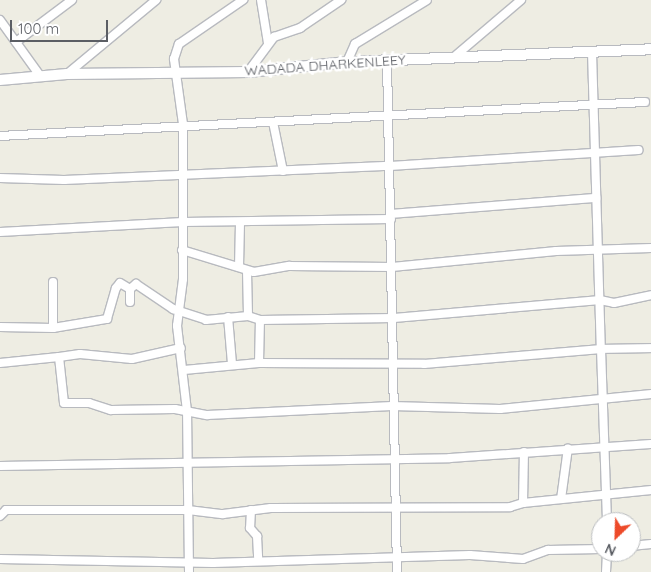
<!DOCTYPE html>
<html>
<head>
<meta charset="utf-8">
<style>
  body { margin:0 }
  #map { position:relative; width:651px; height:572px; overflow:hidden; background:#eeede3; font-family:Quicksand,sans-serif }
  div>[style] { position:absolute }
  .roads { filter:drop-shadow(1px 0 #b8babf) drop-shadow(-1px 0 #b8babf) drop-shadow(0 1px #b8babf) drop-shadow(0 -1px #b8babf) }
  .minor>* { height:8px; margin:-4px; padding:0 4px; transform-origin:4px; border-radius:4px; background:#fff }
  .secondary>* { height:10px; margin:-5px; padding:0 5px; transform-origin:5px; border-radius:5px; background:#fff }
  span { translate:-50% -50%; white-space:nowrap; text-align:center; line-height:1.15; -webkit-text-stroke:5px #fff; paint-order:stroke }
  .street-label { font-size:14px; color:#5b5e64 }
  .north { position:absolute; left:591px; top:512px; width:50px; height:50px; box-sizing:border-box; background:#fff; border:1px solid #bdbfc1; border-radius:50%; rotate:204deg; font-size:14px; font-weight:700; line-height:20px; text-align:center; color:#5b5e64 }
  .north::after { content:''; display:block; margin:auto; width:18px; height:22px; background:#ed4a29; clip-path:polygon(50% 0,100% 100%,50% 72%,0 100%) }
  .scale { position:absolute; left:10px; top:20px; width:98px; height:22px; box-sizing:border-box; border:2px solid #5b5e64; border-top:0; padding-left:6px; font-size:15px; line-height:18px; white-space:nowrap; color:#5b5e64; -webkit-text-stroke:4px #fff; paint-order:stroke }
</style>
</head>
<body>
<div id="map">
  <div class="roads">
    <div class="minor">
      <i style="left:261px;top:0;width:44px;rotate:80.8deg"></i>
      <i style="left:0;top:20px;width:70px;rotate:54.3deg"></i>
      <i style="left:16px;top:42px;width:70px;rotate:-36.9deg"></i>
      <i style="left:592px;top:52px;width:297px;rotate:88.3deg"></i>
      <i style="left:601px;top:349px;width:50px;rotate:-1.1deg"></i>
      <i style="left:454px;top:57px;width:88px;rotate:-40.4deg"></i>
      <i style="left:387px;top:60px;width:512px;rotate:88.88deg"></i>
      <i style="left:347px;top:62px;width:20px;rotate:-66deg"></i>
      <i style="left:355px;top:44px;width:84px;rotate:-31.4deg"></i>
      <i style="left:248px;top:72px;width:44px;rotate:-53.4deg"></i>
      <i style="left:274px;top:37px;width:28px;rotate:-19deg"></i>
      <i style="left:300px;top:28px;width:50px;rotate:-34.3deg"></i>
      <i style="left:67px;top:74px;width:116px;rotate:-39.7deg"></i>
      <i style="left:273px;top:122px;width:50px;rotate:78.5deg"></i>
      <i style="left:0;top:136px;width:646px;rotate:-3.02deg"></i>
      <i style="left:0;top:178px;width:64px;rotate:1.8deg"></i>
      <i style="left:64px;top:180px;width:326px;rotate:-2.5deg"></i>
      <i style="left:390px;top:166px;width:249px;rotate:-3.7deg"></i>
      <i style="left:391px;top:214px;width:206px;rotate:-4.5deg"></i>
      <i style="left:0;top:232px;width:183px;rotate:-3.1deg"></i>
      <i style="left:183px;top:222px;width:208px;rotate:-0.8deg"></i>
      <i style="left:182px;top:250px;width:75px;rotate:17deg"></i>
      <i style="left:254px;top:272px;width:36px;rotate:-10deg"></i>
      <i style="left:289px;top:266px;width:103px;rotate:0.6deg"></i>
      <i style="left:392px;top:267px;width:165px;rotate:-5.6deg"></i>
      <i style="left:556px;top:251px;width:95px;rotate:-1.8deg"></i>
      <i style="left:239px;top:267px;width:45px;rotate:-88.7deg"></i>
      <i style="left:247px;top:271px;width:45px;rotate:88.7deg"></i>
      <i style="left:53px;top:282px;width:46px;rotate:90deg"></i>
      <i style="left:130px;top:302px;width:13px;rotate:-90deg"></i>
      <i style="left:130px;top:289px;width:8px;rotate:-40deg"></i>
      <i style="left:136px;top:284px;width:45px;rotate:34deg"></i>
      <i style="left:173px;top:309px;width:35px;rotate:18deg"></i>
      <i style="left:206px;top:320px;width:42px;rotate:-5.4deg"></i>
      <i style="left:248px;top:316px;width:13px;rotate:18deg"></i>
      <i style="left:260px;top:320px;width:134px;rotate:-0.9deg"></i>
      <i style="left:394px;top:318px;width:207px;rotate:-5deg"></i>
      <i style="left:600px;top:300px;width:14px;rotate:12deg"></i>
      <i style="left:614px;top:303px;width:38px;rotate:-12deg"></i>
      <i style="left:228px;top:317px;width:47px;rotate:85.1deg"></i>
      <i style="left:0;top:327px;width:53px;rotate:1.1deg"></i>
      <i style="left:53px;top:328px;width:55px;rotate:-9.5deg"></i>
      <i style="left:107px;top:319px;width:32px;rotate:-74deg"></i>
      <i style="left:116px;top:288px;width:6px;rotate:-51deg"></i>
      <i style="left:120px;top:283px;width:12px;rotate:31deg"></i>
      <i style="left:59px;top:357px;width:21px;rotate:-8deg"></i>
      <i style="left:80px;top:354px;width:52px;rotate:5.5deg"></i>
      <i style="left:132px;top:359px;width:50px;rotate:-12.7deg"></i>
      <i style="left:0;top:363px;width:59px;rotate:-5.8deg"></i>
      <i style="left:59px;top:357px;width:46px;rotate:83.8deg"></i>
      <i style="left:64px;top:403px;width:25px"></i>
      <i style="left:89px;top:403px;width:23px;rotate:18deg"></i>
      <i style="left:111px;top:410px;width:64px;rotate:-0.9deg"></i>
      <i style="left:175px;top:409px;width:33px;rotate:11deg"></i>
      <i style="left:207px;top:415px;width:185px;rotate:-2.8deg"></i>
      <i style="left:392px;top:406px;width:108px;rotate:1.6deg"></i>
      <i style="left:500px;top:409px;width:152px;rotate:-5.7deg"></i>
      <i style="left:259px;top:363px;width:43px;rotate:-88.7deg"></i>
      <i style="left:184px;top:370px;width:75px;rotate:-5.3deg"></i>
      <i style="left:259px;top:363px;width:165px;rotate:0.3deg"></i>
      <i style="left:424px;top:364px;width:178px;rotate:-4.8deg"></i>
      <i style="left:601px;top:349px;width:173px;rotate:88deg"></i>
      <i style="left:0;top:466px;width:450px;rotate:-1deg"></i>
      <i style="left:450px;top:458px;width:201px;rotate:-4deg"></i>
      <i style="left:561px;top:499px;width:51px;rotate:-82.2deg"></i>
      <i style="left:523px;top:503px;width:129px;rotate:-5.8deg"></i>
      <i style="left:251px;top:510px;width:18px;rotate:93deg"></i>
      <i style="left:250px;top:528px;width:11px;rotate:49deg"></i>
      <i style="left:257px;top:536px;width:22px;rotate:87deg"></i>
      <i style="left:0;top:516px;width:8px;rotate:-45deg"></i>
      <i style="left:6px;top:510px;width:182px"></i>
      <i style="left:188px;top:510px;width:35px;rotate:7deg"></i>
      <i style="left:223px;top:514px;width:48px;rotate:-7.1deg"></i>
      <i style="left:271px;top:508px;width:239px;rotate:-0.2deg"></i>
      <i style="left:510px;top:507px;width:14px;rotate:-17deg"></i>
      <i style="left:523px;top:503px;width:51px;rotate:-88.9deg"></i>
      <i style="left:631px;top:546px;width:20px;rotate:-6deg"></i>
      <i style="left:0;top:559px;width:213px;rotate:1.1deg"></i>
      <i style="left:213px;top:563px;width:257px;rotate:-1.8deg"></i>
      <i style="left:470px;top:555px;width:53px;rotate:4.3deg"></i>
      <i style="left:523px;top:559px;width:27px;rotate:-20deg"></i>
      <i style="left:548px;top:550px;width:53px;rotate:-1.1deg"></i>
      <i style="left:189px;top:572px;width:161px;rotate:-90.7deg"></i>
      <i style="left:187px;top:411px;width:86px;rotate:-96.7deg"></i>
      <i style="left:177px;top:326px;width:47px;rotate:-82.7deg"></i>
      <i style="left:183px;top:279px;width:155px;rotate:-90deg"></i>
      <i style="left:183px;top:124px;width:66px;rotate:-97.9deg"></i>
      <i style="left:174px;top:59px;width:16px;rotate:-72deg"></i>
      <i style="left:179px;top:44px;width:78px;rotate:-34.5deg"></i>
      <i style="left:606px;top:572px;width:20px;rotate:-87deg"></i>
    </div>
    <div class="secondary">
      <i style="left:0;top:80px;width:67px;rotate:-5.1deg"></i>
      <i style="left:67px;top:74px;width:181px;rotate:-0.6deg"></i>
      <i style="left:248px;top:72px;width:100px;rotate:-5.8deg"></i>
      <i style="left:347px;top:62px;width:304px;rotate:-2.4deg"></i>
    </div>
  </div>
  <div class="street-label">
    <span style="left:325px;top:65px;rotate:-4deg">WADADA DHARKENLEEY</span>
  </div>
  <div class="north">N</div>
  <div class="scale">100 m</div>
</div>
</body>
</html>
